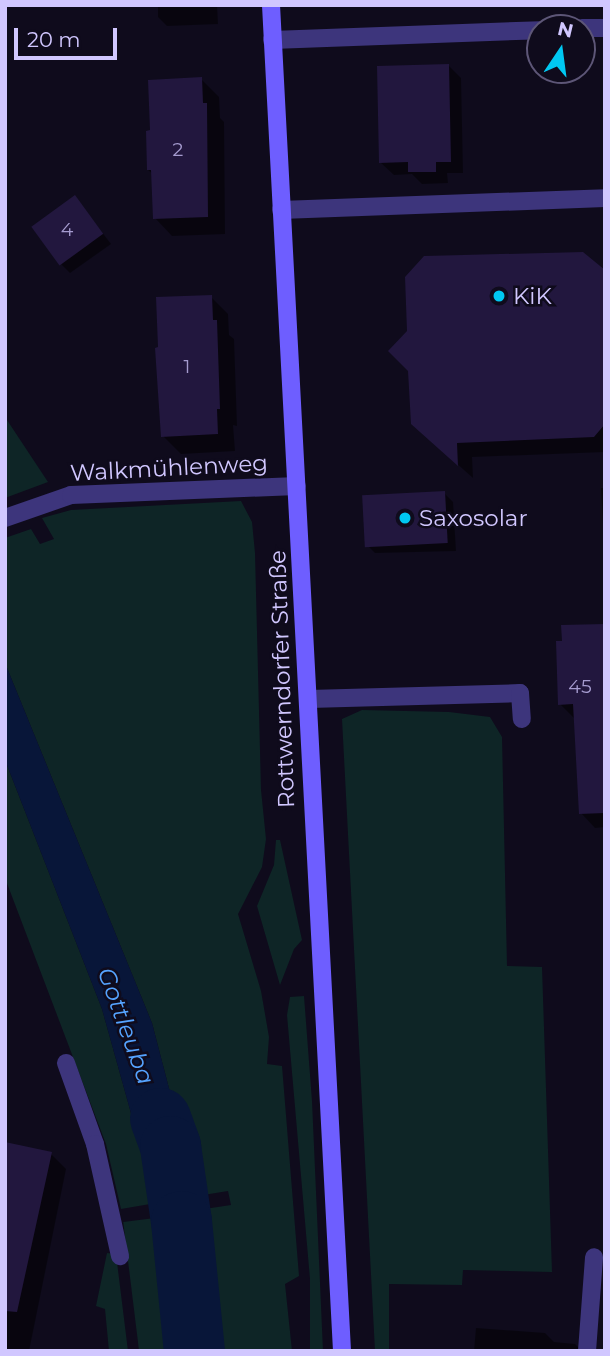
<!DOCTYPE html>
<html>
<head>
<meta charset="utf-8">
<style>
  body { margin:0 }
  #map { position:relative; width:610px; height:1356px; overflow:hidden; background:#0f0b1c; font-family:Montserrat,sans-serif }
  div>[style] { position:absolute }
  .green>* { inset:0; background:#0e2526; transform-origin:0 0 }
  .water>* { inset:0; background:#081639; transform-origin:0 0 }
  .shadow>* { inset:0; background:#0007 }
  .river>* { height:61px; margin:-30.5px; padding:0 30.5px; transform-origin:30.5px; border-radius:30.5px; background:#081639 }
  .building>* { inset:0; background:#22173e; transform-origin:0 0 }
  .lane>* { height:18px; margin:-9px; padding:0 9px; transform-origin:9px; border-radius:9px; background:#3d357c }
  .street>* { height:18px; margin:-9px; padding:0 9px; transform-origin:9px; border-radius:9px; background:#3d357c }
  .secondary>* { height:18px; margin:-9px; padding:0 9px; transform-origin:9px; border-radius:9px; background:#6e5eff }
  .dots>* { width:19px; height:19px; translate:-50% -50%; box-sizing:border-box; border:4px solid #0f0b1c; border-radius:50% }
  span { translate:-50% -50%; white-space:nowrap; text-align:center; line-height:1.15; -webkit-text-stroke:5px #0f0b1c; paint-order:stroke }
  .number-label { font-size:19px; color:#a59bcf }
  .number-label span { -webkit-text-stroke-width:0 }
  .poi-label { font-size:23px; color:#d1c7ff }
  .left { translate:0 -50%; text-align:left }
  .street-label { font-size:23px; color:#d1c7ff }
  .water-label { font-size:24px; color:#55a3ff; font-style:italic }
  .frame { position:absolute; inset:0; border:7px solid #d1c7ff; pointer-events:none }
  .north { position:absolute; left:526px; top:14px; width:70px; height:70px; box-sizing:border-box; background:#0f0b1c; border:2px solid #5d5677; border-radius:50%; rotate:13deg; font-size:19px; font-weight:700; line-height:28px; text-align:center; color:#d1c7ff }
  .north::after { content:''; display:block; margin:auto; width:24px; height:32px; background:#00c8f2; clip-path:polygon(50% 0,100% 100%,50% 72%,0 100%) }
  .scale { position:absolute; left:14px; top:28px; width:103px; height:32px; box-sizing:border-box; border:4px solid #d1c7ff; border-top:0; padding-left:9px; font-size:21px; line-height:24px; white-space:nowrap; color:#d1c7ff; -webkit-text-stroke:5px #0f0b1c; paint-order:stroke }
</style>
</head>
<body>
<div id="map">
  <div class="green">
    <i style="clip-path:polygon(5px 417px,48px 482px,5px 498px)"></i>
    <i style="clip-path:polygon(241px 501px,252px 522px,255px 553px,261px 790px,266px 839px,262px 867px,238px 914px,261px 991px,269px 1037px,267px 1064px,282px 1066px,299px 1276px,285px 1284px,292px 1351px,215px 1351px,198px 1210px,231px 1205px,228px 1191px,197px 1196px,152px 1023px,5px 663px,5px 538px,31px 529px,40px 544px,54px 539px,42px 518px,71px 510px)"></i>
    <i style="clip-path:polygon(362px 710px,449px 712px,490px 717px,502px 737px,507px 966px,542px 967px,552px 1272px,463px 1270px,462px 1285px,389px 1284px,389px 1351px,375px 1351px,342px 719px)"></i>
    <i style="clip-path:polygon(5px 760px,102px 1009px,156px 1203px,121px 1209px,106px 1144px,5px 878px)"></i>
    <i style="clip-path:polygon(276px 840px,280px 840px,302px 940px,294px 949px,280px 985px,257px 906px,274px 865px)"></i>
    <i style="clip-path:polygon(304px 996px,312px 1101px,323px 1351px,310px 1351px,310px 1279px,287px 1015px,290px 997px)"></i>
    <i style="left:155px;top:1218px;width:134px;height:32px;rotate:83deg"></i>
    <i style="clip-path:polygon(107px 1253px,116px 1254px,128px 1351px,109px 1351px,105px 1309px,96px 1306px)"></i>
  </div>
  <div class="water">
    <i style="clip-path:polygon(5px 663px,152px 1023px,197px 1196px,156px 1203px,102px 1009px,5px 760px)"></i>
    <i style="left:198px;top:1210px;width:142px;height:44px;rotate:83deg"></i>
  </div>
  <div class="shadow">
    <i style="clip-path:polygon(158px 5px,217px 5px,218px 24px,167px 26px,158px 17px)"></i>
    <i style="clip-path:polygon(449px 66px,461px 78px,463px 173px,447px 173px,448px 183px,422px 184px,412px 174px,394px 175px,381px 163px)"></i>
    <i style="clip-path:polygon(201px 79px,219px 97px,220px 118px,224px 122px,225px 234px,172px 236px,155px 218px,153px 174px,148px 170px)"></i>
    <i style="clip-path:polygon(75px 197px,111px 244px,70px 273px,61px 264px)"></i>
    <i style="clip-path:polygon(605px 273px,605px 452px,472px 457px,473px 478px,428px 438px)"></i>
    <i style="clip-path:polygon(211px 297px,228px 314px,229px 335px,234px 339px,237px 426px,233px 425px,235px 451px,181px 454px,163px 436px,158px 386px,158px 298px)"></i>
    <i style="clip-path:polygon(601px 488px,605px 488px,605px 558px)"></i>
    <i style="clip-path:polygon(444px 493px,453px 502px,456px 551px,375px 553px,366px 544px)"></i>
    <i style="clip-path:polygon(605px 626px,605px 827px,595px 828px,581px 813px,575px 719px,560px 704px)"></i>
    <i style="clip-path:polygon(5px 1144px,51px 1154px,66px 1169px,29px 1351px,5px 1351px)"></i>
    <i style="clip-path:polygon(476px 1328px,545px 1333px,554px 1342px,575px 1344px,582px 1351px,474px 1351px)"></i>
  </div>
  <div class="river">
    <i style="left:160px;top:1118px;width:30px;rotate:70deg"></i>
    <i style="left:170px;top:1146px;width:76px;rotate:81.7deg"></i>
    <i style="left:181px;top:1221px;width:131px;rotate:84.3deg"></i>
  </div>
  <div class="building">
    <i style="clip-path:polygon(449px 64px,451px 162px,436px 162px,436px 172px,408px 172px,408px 162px,379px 163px,377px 66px)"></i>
    <i style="clip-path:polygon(202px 77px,203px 103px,207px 103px,208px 217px,153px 219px,151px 170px,147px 170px,146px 131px,150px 130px,148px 80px)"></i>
    <i style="left:75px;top:195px;width:48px;height:54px;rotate:54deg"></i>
    <i style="clip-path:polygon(583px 252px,605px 270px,605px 424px,594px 437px,457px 443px,458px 466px,411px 424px,408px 371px,388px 351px,407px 331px,405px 277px,424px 256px)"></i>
    <i style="clip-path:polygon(212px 295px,213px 320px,217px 320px,220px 409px,217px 409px,218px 434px,161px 437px,155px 348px,158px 347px,156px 297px)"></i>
    <i style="left:445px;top:491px;width:52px;height:83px;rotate:87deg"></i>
    <i style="clip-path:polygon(605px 624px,605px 813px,579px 814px,573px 704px,558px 705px,556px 641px,562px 641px,561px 625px)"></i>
    <i style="clip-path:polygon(5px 1142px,52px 1152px,17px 1312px,5px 1311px)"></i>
  </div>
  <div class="lane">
    <i style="left:582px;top:28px;width:23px"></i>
    <i style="left:272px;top:40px;width:268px;rotate:-2.1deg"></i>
    <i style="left:281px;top:210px;width:324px;rotate:-2.1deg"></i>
    <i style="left:66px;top:1063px;width:86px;rotate:70.3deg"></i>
    <i style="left:95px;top:1144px;width:115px;rotate:77.4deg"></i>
    <i style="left:587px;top:1351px;width:94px;rotate:-85.7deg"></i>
  </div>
  <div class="street">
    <i style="left:5px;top:518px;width:70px;rotate:-19.2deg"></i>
    <i style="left:71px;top:495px;width:226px;rotate:-2.3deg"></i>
    <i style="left:309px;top:699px;width:211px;rotate:-1.6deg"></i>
    <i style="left:520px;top:693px;width:26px;rotate:86deg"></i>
  </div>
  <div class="secondary">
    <i style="left:271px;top:5px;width:1348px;rotate:86.98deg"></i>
  </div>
  <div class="dots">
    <i style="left:499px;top:296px;background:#00c8f2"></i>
    <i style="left:405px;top:518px;background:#00c8f2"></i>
  </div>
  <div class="number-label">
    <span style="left:178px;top:150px">2</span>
    <span style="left:67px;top:230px">4</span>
    <span style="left:187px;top:367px">1</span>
    <span style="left:580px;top:687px">45</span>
  </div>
  <div class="poi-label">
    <span class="left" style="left:513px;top:296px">KiK</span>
    <span class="left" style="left:419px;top:518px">Saxosolar</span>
  </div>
  <div class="street-label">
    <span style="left:169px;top:468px;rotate:-3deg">Walkmühlenweg</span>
    <span style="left:282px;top:679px;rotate:-92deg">Rottwerndorfer Straße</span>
  </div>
  <div class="water-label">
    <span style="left:126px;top:1026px;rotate:70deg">Gottleuba</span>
  </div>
  <div class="frame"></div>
  <div class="north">N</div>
  <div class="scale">20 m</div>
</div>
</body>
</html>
